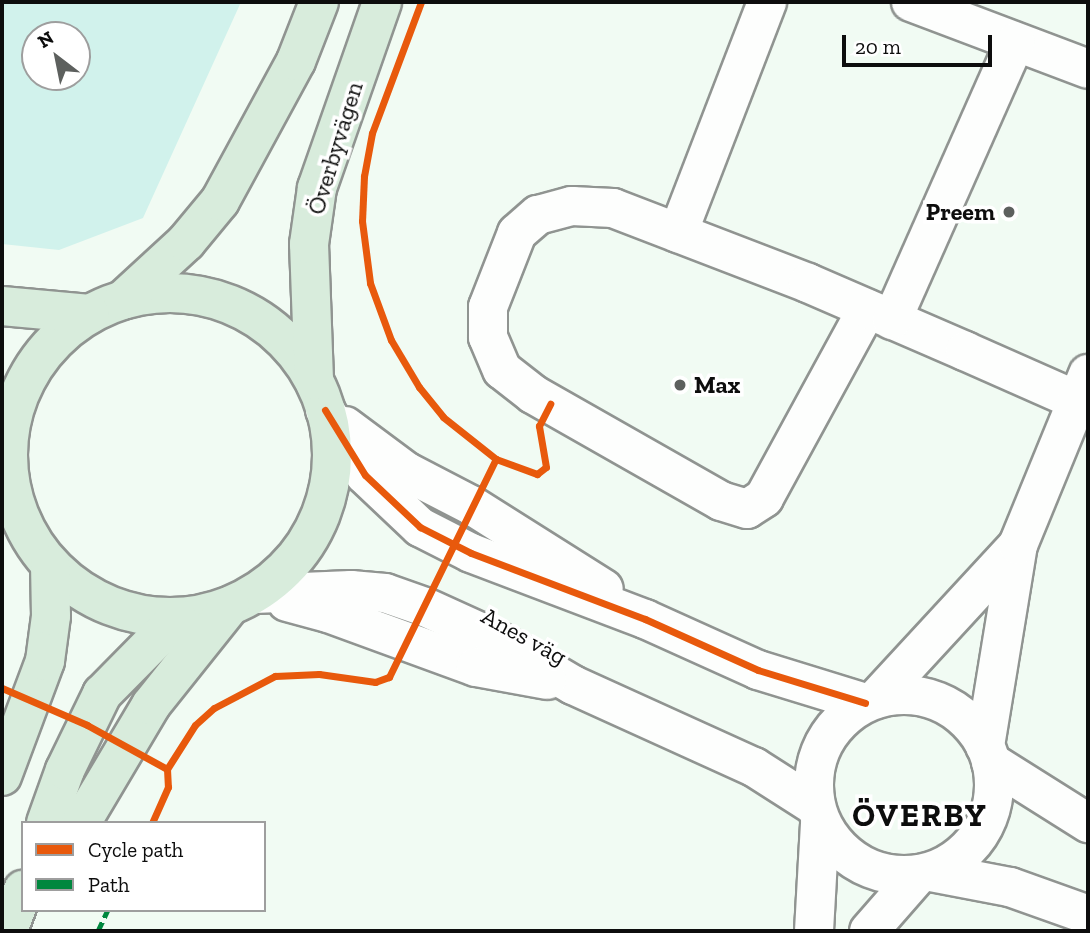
<!DOCTYPE html>
<html>
<head>
<meta charset="utf-8">
<style>
  body { margin:0 }
  #map { position:relative; width:1090px; height:933px; overflow:hidden; background:#f1fbf3; font-family:"Zilla Slab",serif }
  div>[style] { position:absolute }
  .green>* { inset:0; background:#d1f2ec }
  .roads { filter:drop-shadow(2px 0 #909491) drop-shadow(-2px 0 #909491) drop-shadow(0 2px #909491) drop-shadow(0 -2px #909491) }
  .minor>* { height:38px; margin:-19px; padding:0 19px; transform-origin:19px; border-radius:19px; background:#fdfefd }
  .minor>.ring { margin:-19px; padding:0; box-sizing:content-box; background:none; border:38px solid #fdfefd; border-radius:50% }
  .major>* { height:38px; margin:-19px; padding:0 19px; transform-origin:19px; border-radius:19px; background:#d8ecdc }
  .major>.ring { margin:-19px; padding:0; box-sizing:content-box; background:none; border:38px solid #d8ecdc; border-radius:50% }
  .quiet>* { height:5px; margin-top:-2.5px; transform-origin:0; background:repeating-linear-gradient(90deg,#00873e 0 10px,transparent 0 15px) }
  .cycleway>* { height:7px; margin:-3.5px; padding:0 3.5px; transform-origin:3.5px; border-radius:3.5px; background:#e8590c }
  .dots>* { width:19px; height:19px; translate:-50% -50%; box-sizing:border-box; border:4px solid #fff; border-radius:50% }
  span { translate:-50% -50%; white-space:nowrap; text-align:center; line-height:1.15; -webkit-text-stroke:7px #fff; paint-order:stroke }
  .street-label { font-size:24px; color:#0d0d0d }
  .poi-label { font-size:24px; color:#0d0d0d; font-weight:700 }
  .right { translate:-100% -50%; text-align:right }
  .left { translate:0 -50%; text-align:left }
  .district-label { font-size:32px; color:#0d0d0d; font-weight:700; letter-spacing:2px }
  .frame { position:absolute; inset:0; border:4px solid #0d0d0d; pointer-events:none }
  .legend { position:absolute; left:21px; top:821px; width:245px; height:91px; box-sizing:border-box; background:#fff; border:2px solid #9e9e9e; margin:0; padding:9px 12px; list-style:none; font-size:21px; color:#0d0d0d }
  .legend li { display:flex; align-items:center; gap:14px; height:35px }
  .legend b { width:35px; border:2px solid #9e9e9e }
  .north { position:absolute; left:21px; top:21px; width:70px; height:70px; box-sizing:border-box; background:#fff; border:2px solid #9e9e9e; border-radius:50%; rotate:328deg; font-size:19px; font-weight:700; line-height:28px; text-align:center; color:#0d0d0d }
  .north::after { content:''; display:block; margin:auto; width:24px; height:32px; background:#5d605e; clip-path:polygon(50% 0,100% 100%,50% 72%,0 100%) }
  .scale { position:absolute; left:842px; top:35px; width:150px; height:32px; box-sizing:border-box; border:4px solid #0d0d0d; border-top:0; padding-left:9px; font-size:21px; line-height:24px; white-space:nowrap; color:#0d0d0d; -webkit-text-stroke:5px #fff; paint-order:stroke }
</style>
</head>
<body>
<div id="map">
  <div class="green">
    <i style="clip-path:polygon(evenodd,2px 2px,241px 2px,143px 218px,59px 250px,2px 244px,2px 2px,35px 35px,77px 35px,77px 77px,35px 77px,35px 35px)"></i>
  </div>
  <div class="roads">
    <div class="minor">
      <i style="left:911px;top:2px;width:189px;rotate:20.7deg"></i>
      <i style="left:678px;top:233px;width:248px;rotate:-68.9deg"></i>
      <i style="left:867px;top:309px;width:215px;rotate:118.6deg"></i>
      <i style="left:764px;top:498px;width:20px;rotate:147deg"></i>
      <i style="left:747px;top:509px;width:27px;rotate:-163deg"></i>
      <i style="left:721px;top:501px;width:216px;rotate:-150.4deg"></i>
      <i style="left:533px;top:394px;width:39px;rotate:-142deg"></i>
      <i style="left:502px;top:370px;width:36px;rotate:-113deg"></i>
      <i style="left:488px;top:337px;width:30px;rotate:-90deg"></i>
      <i style="left:488px;top:307px;width:79px;rotate:-68.6deg"></i>
      <i style="left:517px;top:233px;width:28px;rotate:-41deg"></i>
      <i style="left:538px;top:215px;width:35px;rotate:-15deg"></i>
      <i style="left:572px;top:206px;width:41px;rotate:2.8deg"></i>
      <i style="left:613px;top:208px;width:209px;rotate:21deg"></i>
      <i style="left:808px;top:283px;width:171px;rotate:23.4deg"></i>
      <i style="left:965px;top:351px;width:124px;rotate:23.9deg"></i>
      <i style="left:892px;top:320px;width:304px;rotate:-66.1deg"></i>
      <i style="left:325px;top:410px;width:76px;rotate:58.4deg"></i>
      <i style="left:365px;top:475px;width:76px;rotate:43.4deg"></i>
      <i style="left:420px;top:527px;width:57px;rotate:27deg"></i>
      <i style="left:471px;top:553px;width:186px;rotate:20.8deg"></i>
      <i style="left:645px;top:619px;width:124px;rotate:24.3deg"></i>
      <i style="left:758px;top:670px;width:112px;rotate:17.1deg"></i>
      <i style="left:345px;top:426px;width:77px;rotate:36.6deg"></i>
      <i style="left:407px;top:472px;width:72px;rotate:27.3deg"></i>
      <i style="left:471px;top:505px;width:157px;rotate:32.3deg"></i>
      <i style="left:254px;top:594px;width:97px;rotate:-2.4deg"></i>
      <i style="left:351px;top:590px;width:34px;rotate:5deg"></i>
      <i style="left:385px;top:593px;width:42px;rotate:19.3deg"></i>
      <i style="left:425px;top:607px;width:75px;rotate:24.5deg"></i>
      <i style="left:493px;top:638px;width:93px;rotate:30.4deg"></i>
      <i style="left:573px;top:685px;width:199px;rotate:24.4deg"></i>
      <i style="left:754px;top:767px;width:72px;rotate:32.6deg"></i>
      <i style="left:287px;top:602px;width:42px;rotate:15deg"></i>
      <i style="left:328px;top:613px;width:158px;rotate:20deg"></i>
      <i style="left:476px;top:667px;width:72px;rotate:10.4deg"></i>
      <i class="ring" style="left:814px;top:695px;width:142px;height:142px"></i>
      <i style="left:876px;top:699px;width:209px;rotate:-47.3deg"></i>
      <i style="left:985px;top:746px;width:204px;rotate:-80.7deg"></i>
      <i style="left:1018px;top:545px;width:185px;rotate:-67.7deg"></i>
      <i style="left:991px;top:762px;width:115px;rotate:32.2deg"></i>
      <i style="left:931px;top:872px;width:80px;rotate:10.8deg"></i>
      <i style="left:1010px;top:887px;width:83px;rotate:19.7deg"></i>
      <i style="left:814px;top:931px;width:109px;rotate:-86.8deg"></i>
      <i style="left:869px;top:931px;width:74px;rotate:-48.8deg"></i>
    </div>
    <div class="major">
      <i class="ring" style="left:8px;top:293px;width:286px;height:286px"></i>
      <i style="left:123px;top:300px;width:86px;rotate:-42.6deg"></i>
      <i style="left:186px;top:242px;width:53px;rotate:-50.3deg"></i>
      <i style="left:220px;top:201px;width:159px;rotate:-61.5deg"></i>
      <i style="left:296px;top:61px;width:63px;rotate:-68.7deg"></i>
      <i style="left:2px;top:306px;width:88px;rotate:5.2deg"></i>
      <i style="left:314px;top:380px;width:136px;rotate:-92.1deg"></i>
      <i style="left:309px;top:244px;width:57px;rotate:-81.9deg"></i>
      <i style="left:317px;top:188px;width:197px;rotate:-70.7deg"></i>
      <i style="left:2px;top:776px;width:123px;rotate:-69.5deg"></i>
      <i style="left:45px;top:661px;width:45px;rotate:-82.4deg"></i>
      <i style="left:51px;top:616px;width:51px;rotate:-91.1deg"></i>
      <i style="left:46px;top:823px;width:56px;rotate:-70.3deg"></i>
      <i style="left:65px;top:770px;width:85px;rotate:-64deg"></i>
      <i style="left:102px;top:694px;width:107px;rotate:-45.4deg"></i>
      <i style="left:81px;top:823px;width:137px;rotate:-59.3deg"></i>
      <i style="left:151px;top:705px;width:127px;rotate:-51.4deg"></i>
      <i style="left:8px;top:931px;width:44px;rotate:-69.9deg"></i>
    </div>
  </div>
  <div class="quiet">
    <i style="left:98px;top:931px;width:23px;rotate:-65deg"></i>
  </div>
  <div class="cycleway">
    <i style="left:421px;top:2px;width:140px;rotate:110.5deg"></i>
    <i style="left:372px;top:133px;width:44px;rotate:100.5deg"></i>
    <i style="left:364px;top:176px;width:45px;rotate:92.5deg"></i>
    <i style="left:362px;top:221px;width:63px;rotate:82.6deg"></i>
    <i style="left:370px;top:283px;width:61px;rotate:69.8deg"></i>
    <i style="left:391px;top:340px;width:55px;rotate:59.2deg"></i>
    <i style="left:419px;top:387px;width:38px;rotate:51deg"></i>
    <i style="left:443px;top:417px;width:68px;rotate:38.4deg"></i>
    <i style="left:496px;top:459px;width:44px;rotate:20.1deg"></i>
    <i style="left:537px;top:474px;width:11px;rotate:-38deg"></i>
    <i style="left:546px;top:467px;width:42px;rotate:-99.7deg"></i>
    <i style="left:539px;top:426px;width:25px;rotate:-63deg"></i>
    <i style="left:325px;top:410px;width:76px;rotate:58.4deg"></i>
    <i style="left:365px;top:475px;width:76px;rotate:43.4deg"></i>
    <i style="left:420px;top:527px;width:57px;rotate:27deg"></i>
    <i style="left:471px;top:553px;width:186px;rotate:20.8deg"></i>
    <i style="left:645px;top:619px;width:124px;rotate:24.3deg"></i>
    <i style="left:758px;top:670px;width:112px;rotate:17.1deg"></i>
    <i style="left:2px;top:688px;width:93px;rotate:23.5deg"></i>
    <i style="left:87px;top:725px;width:91px;rotate:28.8deg"></i>
    <i style="left:167px;top:769px;width:18px;rotate:87deg"></i>
    <i style="left:168px;top:787px;width:39px;rotate:114deg"></i>
    <i style="left:167px;top:769px;width:52px;rotate:-57.5deg"></i>
    <i style="left:195px;top:725px;width:25px;rotate:-42deg"></i>
    <i style="left:214px;top:708px;width:69px;rotate:-27.7deg"></i>
    <i style="left:275px;top:676px;width:44px;rotate:-2.6deg"></i>
    <i style="left:319px;top:674px;width:57px;rotate:8.1deg"></i>
    <i style="left:375px;top:682px;width:15px;rotate:-20deg"></i>
    <i style="left:389px;top:677px;width:243px;rotate:-63.9deg"></i>
  </div>
  <div class="dots">
    <i style="left:1009px;top:212px;background:#5d605e"></i>
    <i style="left:680px;top:385px;background:#5d605e"></i>
  </div>
  <div class="street-label">
    <span style="left:335px;top:148px;rotate:-73deg">Överbyvägen</span>
    <span style="left:524px;top:636px;rotate:29deg">Anes väg</span>
  </div>
  <div class="poi-label">
    <span class="right" style="left:995px;top:212px">Preem</span>
    <span class="left" style="left:694px;top:385px">Max</span>
  </div>
  <div class="district-label">
    <span style="left:920px;top:815px">ÖVERBY</span>
  </div>
  <div class="frame"></div>
  <ul class="legend">
  <li><b style="height:9px;background:#e8590c"></b>Cycle path</li>
  <li><b style="height:9px;background:#00873e"></b>Path</li>
  </ul>
  <div class="north">N</div>
  <div class="scale">20 m</div>
</div>
</body>
</html>
